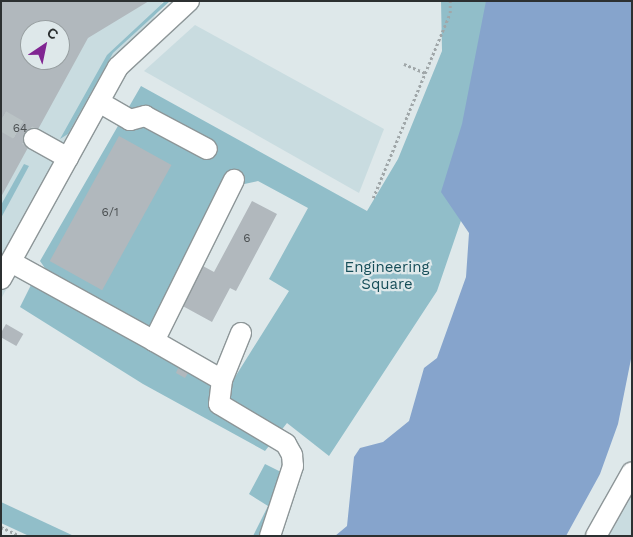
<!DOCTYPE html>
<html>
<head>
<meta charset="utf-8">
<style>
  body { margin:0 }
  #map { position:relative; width:633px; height:537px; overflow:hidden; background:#dee8ea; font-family:"Work Sans",sans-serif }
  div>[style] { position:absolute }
  .built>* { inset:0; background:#c9dce0 }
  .green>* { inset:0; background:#91bec9 }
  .water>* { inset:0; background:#86a4cc }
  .building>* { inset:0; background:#b1b8bd; transform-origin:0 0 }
  .minor-tunnel>* { height:20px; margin-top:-10px; transform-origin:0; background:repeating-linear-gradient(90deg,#bac3c5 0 20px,transparent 0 30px) }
  .path>* { height:2.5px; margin-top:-1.25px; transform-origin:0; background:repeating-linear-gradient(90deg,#a0a7a9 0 2.5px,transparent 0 5px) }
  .roads { filter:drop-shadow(1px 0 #8d9698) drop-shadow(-1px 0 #8d9698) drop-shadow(0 1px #8d9698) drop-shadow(0 -1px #8d9698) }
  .minor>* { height:20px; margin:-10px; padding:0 10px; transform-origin:10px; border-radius:10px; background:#fff }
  span { translate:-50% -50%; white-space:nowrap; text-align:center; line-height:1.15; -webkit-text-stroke:4.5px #dee8ea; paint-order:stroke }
  .number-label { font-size:12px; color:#4d5254 }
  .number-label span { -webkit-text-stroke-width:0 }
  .park-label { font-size:15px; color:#174e59 }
  .frame { position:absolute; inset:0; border:2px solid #2c3031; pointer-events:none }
  .north { position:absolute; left:20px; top:20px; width:50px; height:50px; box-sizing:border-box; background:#dee8ea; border:1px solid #979ea0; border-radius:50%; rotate:34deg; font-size:14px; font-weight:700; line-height:20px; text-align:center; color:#2c3031 }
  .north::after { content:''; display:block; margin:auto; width:18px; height:22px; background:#802592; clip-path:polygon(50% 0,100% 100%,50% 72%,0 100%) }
</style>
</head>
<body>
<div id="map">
  <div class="built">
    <i style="clip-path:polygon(evenodd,1px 1px,163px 1px,1px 299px,1px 1px,30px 30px,60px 30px,60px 60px,30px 60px,30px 30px)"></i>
    <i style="clip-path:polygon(195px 25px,384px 129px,359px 193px,144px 71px)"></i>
    <i style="clip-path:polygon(632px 482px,632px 536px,604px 536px)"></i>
  </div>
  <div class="green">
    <i style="clip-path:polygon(165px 1px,170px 1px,113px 53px,68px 134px,60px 139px,107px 55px)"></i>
    <i style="clip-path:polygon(441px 1px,517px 1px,510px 77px,437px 291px,329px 456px,287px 423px,265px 451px,143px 384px,20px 307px,34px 279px,225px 393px,289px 291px,269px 279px,308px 208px,258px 181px,226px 188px,152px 332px,49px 274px,40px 261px,141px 86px,367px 211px,398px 159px,442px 51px)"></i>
    <i style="clip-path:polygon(24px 164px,29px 166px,1px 218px,1px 205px)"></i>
    <i style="clip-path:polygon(265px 464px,283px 473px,263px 536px,253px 536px,268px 506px,249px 494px)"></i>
    <i style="clip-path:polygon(1px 502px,74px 536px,29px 536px,1px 523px)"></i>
  </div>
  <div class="water">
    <i style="clip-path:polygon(486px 1px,632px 1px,632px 354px,618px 424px,600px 474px,566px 536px,335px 536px,347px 526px,354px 457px,360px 448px,383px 442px,409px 421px,424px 368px,437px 358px,466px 277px,469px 233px,441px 192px,462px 124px)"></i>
  </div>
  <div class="building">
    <i style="clip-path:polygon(evenodd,1px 1px,149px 1px,88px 38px,1px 197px,1px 1px,30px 30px,60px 30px,60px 60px,30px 60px,30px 30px)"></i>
    <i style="left:119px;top:136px;width:60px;height:143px;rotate:29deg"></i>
    <i style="clip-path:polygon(252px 201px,277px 214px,236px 291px,230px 288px,212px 322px,179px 304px,201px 265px,214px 272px)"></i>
    <i style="left:6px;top:324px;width:20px;height:14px;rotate:30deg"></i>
    <i style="clip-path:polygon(178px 368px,188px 373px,185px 378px,176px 373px)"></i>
  </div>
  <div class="minor-tunnel">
    <i style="left:1px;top:120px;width:38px;rotate:30deg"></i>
  </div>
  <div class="path">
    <i style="left:404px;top:64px;width:23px;rotate:23deg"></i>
    <i style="left:373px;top:198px;width:200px;rotate:-67.4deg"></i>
    <i style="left:450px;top:13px;width:12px;rotate:-90deg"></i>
    <i style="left:1px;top:527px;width:21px;rotate:25deg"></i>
  </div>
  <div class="roads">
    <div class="minor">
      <i style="left:99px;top:102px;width:36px;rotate:30deg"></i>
      <i style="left:130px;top:120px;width:16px;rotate:-15deg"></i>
      <i style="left:145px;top:116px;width:70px;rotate:28deg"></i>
      <i style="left:34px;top:139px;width:39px;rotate:29deg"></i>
      <i style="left:11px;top:262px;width:163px;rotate:28.9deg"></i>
      <i style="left:154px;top:341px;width:180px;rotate:-63.6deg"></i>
      <i style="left:1px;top:279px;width:242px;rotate:-61.1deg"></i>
      <i style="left:118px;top:67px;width:97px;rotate:-42.9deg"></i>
      <i style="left:241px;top:333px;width:51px;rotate:112deg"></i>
      <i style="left:222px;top:380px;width:24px;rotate:97deg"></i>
      <i style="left:219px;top:404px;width:78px;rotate:30.8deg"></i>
      <i style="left:286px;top:444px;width:13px;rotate:61deg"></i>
      <i style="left:292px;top:455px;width:11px;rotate:85deg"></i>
      <i style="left:293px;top:466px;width:74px;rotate:108.2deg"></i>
      <i style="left:154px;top:341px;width:78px;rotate:29.8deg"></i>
      <i style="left:596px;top:536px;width:73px;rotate:-60.6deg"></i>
    </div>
  </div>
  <div class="number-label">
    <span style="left:20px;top:129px">64</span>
    <span style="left:110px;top:213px">6/1</span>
    <span style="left:247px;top:239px">6</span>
  </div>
  <div class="park-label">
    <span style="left:387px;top:276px">Engineering<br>Square</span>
  </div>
  <div class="frame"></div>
  <div class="north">С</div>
</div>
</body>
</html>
